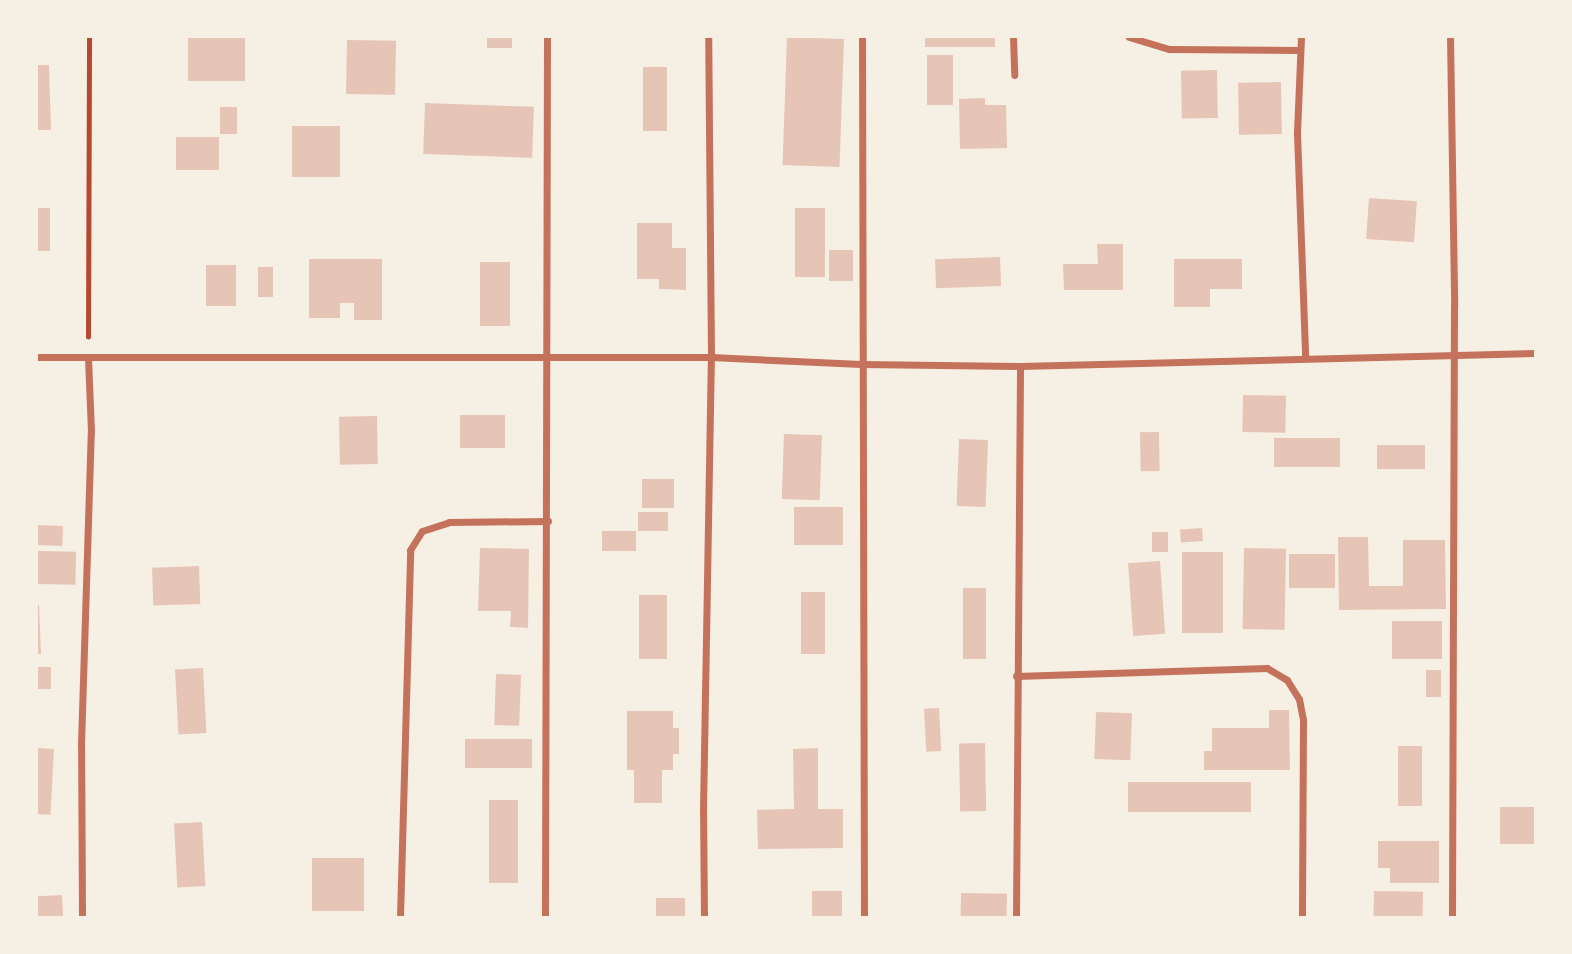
<!DOCTYPE html>
<html>
<head>
<meta charset="utf-8">
<style>
  body { margin:0 }
  #map { position:relative; width:1572px; height:954px; overflow:hidden; background:#f6efe4; font-family:"PT Sans",sans-serif }
  div>[style] { position:absolute }
  .building>* { inset:0; background:#e6c5b7; transform-origin:0 0 }
  .path>* { height:4.5px; margin:-2.25px; padding:0 2.25px; transform-origin:2.25px; border-radius:2.25px; background:#b5482f }
  .minor>* { height:7px; margin:-3.5px; padding:0 3.5px; transform-origin:3.5px; border-radius:3.5px; background:#c5725c }
  span { translate:-50% -50%; white-space:nowrap; text-align:center; line-height:1.15; -webkit-text-stroke:6px #f6efe4; paint-order:stroke }
  .frame { position:absolute; inset:0; border:38px solid #f6efe4; pointer-events:none }
</style>
</head>
<body>
<div id="map">
  <div class="building">
    <i style="left:188px;top:37px;width:57px;height:44px"></i>
    <i style="left:487px;top:37px;width:25px;height:11px"></i>
    <i style="left:787px;top:37px;width:57px;height:128px;rotate:2deg"></i>
    <i style="left:925px;top:37px;width:70px;height:10px"></i>
    <i style="left:347px;top:40px;width:49px;height:54px;rotate:1deg"></i>
    <i style="left:927px;top:55px;width:26px;height:50px"></i>
    <i style="clip-path:polygon(37px 65px,49px 65px,51px 130px,37px 130px)"></i>
    <i style="left:643px;top:67px;width:24px;height:64px"></i>
    <i style="left:1217px;top:70px;width:48px;height:36px;rotate:89deg"></i>
    <i style="left:1281px;top:82px;width:52px;height:43px;rotate:89deg"></i>
    <i style="clip-path:polygon(985px 98px,985px 105px,1006px 105px,1007px 148px,960px 149px,959px 99px)"></i>
    <i style="left:425px;top:103px;width:109px;height:51px;rotate:2deg"></i>
    <i style="left:220px;top:107px;width:17px;height:27px"></i>
    <i style="left:292px;top:126px;width:48px;height:51px"></i>
    <i style="left:176px;top:137px;width:43px;height:33px"></i>
    <i style="left:1369px;top:198px;width:48px;height:41px;rotate:4deg"></i>
    <i style="left:37px;top:208px;width:13px;height:43px"></i>
    <i style="left:795px;top:208px;width:30px;height:69px"></i>
    <i style="clip-path:polygon(637px 223px,672px 223px,672px 248px,686px 248px,686px 290px,659px 289px,659px 279px,637px 279px)"></i>
    <i style="clip-path:polygon(1097px 244px,1123px 244px,1123px 290px,1064px 290px,1063px 264px,1098px 264px)"></i>
    <i style="left:829px;top:250px;width:24px;height:31px"></i>
    <i style="left:1000px;top:257px;width:29px;height:65px;rotate:88deg"></i>
    <i style="clip-path:polygon(309px 259px,382px 259px,382px 320px,354px 320px,354px 303px,340px 303px,340px 318px,309px 318px)"></i>
    <i style="clip-path:polygon(1174px 259px,1242px 259px,1242px 289px,1210px 289px,1210px 307px,1174px 307px)"></i>
    <i style="left:480px;top:262px;width:30px;height:64px"></i>
    <i style="left:206px;top:265px;width:30px;height:41px"></i>
    <i style="left:258px;top:267px;width:15px;height:30px"></i>
    <i style="left:1243px;top:395px;width:43px;height:37px;rotate:1deg"></i>
    <i style="left:505px;top:415px;width:33px;height:45px;rotate:90deg"></i>
    <i style="left:377px;top:416px;width:48px;height:38px;rotate:89deg"></i>
    <i style="left:1159px;top:432px;width:39px;height:19px;rotate:89deg"></i>
    <i style="left:784px;top:434px;width:38px;height:65px;rotate:2deg"></i>
    <i style="left:1274px;top:438px;width:66px;height:29px"></i>
    <i style="left:959px;top:439px;width:29px;height:67px;rotate:2deg"></i>
    <i style="left:1377px;top:445px;width:48px;height:24px"></i>
    <i style="left:642px;top:479px;width:32px;height:29px"></i>
    <i style="left:794px;top:507px;width:49px;height:38px"></i>
    <i style="left:638px;top:512px;width:30px;height:19px"></i>
    <i style="left:37px;top:525px;width:26px;height:20px;rotate:2deg"></i>
    <i style="left:1202px;top:528px;width:13px;height:22px;rotate:86deg"></i>
    <i style="left:602px;top:531px;width:34px;height:20px"></i>
    <i style="left:1152px;top:532px;width:16px;height:20px"></i>
    <i style="clip-path:polygon(1338px 537px,1368px 537px,1369px 586px,1403px 586px,1403px 540px,1445px 540px,1446px 609px,1339px 610px)"></i>
    <i style="clip-path:polygon(480px 548px,529px 549px,528px 628px,510px 627px,511px 611px,478px 611px)"></i>
    <i style="left:1244px;top:548px;width:42px;height:81px;rotate:1deg"></i>
    <i style="left:37px;top:551px;width:39px;height:33px;rotate:1deg"></i>
    <i style="left:1182px;top:552px;width:41px;height:81px"></i>
    <i style="left:1289px;top:554px;width:46px;height:34px"></i>
    <i style="left:1160px;top:561px;width:73px;height:32px;rotate:86deg"></i>
    <i style="left:199px;top:566px;width:38px;height:47px;rotate:88deg"></i>
    <i style="left:963px;top:588px;width:23px;height:71px"></i>
    <i style="left:801px;top:592px;width:24px;height:62px"></i>
    <i style="left:639px;top:595px;width:28px;height:64px"></i>
    <i style="clip-path:polygon(37px 605px,39px 605px,41px 654px,37px 654px)"></i>
    <i style="left:1392px;top:621px;width:50px;height:38px"></i>
    <i style="left:37px;top:667px;width:14px;height:22px"></i>
    <i style="left:203px;top:668px;width:65px;height:28px;rotate:87deg"></i>
    <i style="left:1426px;top:670px;width:15px;height:27px"></i>
    <i style="left:496px;top:674px;width:25px;height:51px;rotate:2deg"></i>
    <i style="left:939px;top:708px;width:43px;height:15px;rotate:87deg"></i>
    <i style="clip-path:polygon(1269px 710px,1289px 710px,1290px 770px,1204px 770px,1204px 751px,1212px 751px,1212px 728px,1269px 728px)"></i>
    <i style="clip-path:polygon(627px 711px,673px 711px,673px 728px,679px 728px,679px 754px,673px 754px,673px 770px,662px 770px,662px 803px,634px 803px,634px 770px,627px 770px)"></i>
    <i style="left:1096px;top:712px;width:36px;height:47px;rotate:2deg"></i>
    <i style="left:465px;top:739px;width:67px;height:29px"></i>
    <i style="left:985px;top:743px;width:68px;height:26px;rotate:89deg"></i>
    <i style="left:1398px;top:746px;width:24px;height:60px"></i>
    <i style="left:37px;top:748px;width:17px;height:66px;rotate:3deg"></i>
    <i style="clip-path:polygon(818px 748px,818px 809px,843px 809px,843px 848px,758px 849px,757px 810px,794px 809px,793px 749px)"></i>
    <i style="left:1251px;top:782px;width:30px;height:123px;rotate:90deg"></i>
    <i style="left:489px;top:800px;width:29px;height:83px"></i>
    <i style="left:1535px;top:807px;width:37px;height:35px;rotate:90deg"></i>
    <i style="left:202px;top:822px;width:64px;height:28px;rotate:87deg"></i>
    <i style="clip-path:polygon(1378px 841px,1439px 841px,1439px 883px,1390px 883px,1390px 868px,1378px 868px)"></i>
    <i style="left:312px;top:858px;width:52px;height:53px"></i>
    <i style="left:812px;top:891px;width:30px;height:26px"></i>
    <i style="left:1374px;top:891px;width:49px;height:26px;rotate:1deg"></i>
    <i style="left:961px;top:893px;width:46px;height:24px;rotate:1deg"></i>
    <i style="left:62px;top:895px;width:22px;height:25px;rotate:87deg"></i>
    <i style="left:656px;top:898px;width:29px;height:19px"></i>
  </div>
  <div class="path">
    <i style="left:88px;top:337px;width:300px;rotate:-89.8deg"></i>
  </div>
  <div class="minor">
    <i style="left:862px;top:37px;width:880px;rotate:89.87deg"></i>
    <i style="left:1013px;top:37px;width:38px;rotate:88deg"></i>
    <i style="left:1129px;top:37px;width:42px;rotate:16.7deg"></i>
    <i style="left:1169px;top:49px;width:131px;rotate:0.4deg"></i>
    <i style="left:1301px;top:37px;width:96px;rotate:92.4deg"></i>
    <i style="left:1297px;top:133px;width:223px;rotate:87.9deg"></i>
    <i style="left:1450px;top:37px;width:269px;rotate:89.1deg"></i>
    <i style="left:1454px;top:306px;width:611px;rotate:90.19deg"></i>
    <i style="left:37px;top:357px;width:674px"></i>
    <i style="left:711px;top:357px;width:150px;rotate:2.7deg"></i>
    <i style="left:861px;top:364px;width:159px;rotate:0.7deg"></i>
    <i style="left:1020px;top:366px;width:515px;rotate:-1.45deg"></i>
    <i style="left:1016px;top:676px;width:251px;rotate:-1.8deg"></i>
    <i style="left:1267px;top:668px;width:23px;rotate:31deg"></i>
    <i style="left:1287px;top:680px;width:22px;rotate:58deg"></i>
    <i style="left:1299px;top:699px;width:21px;rotate:79deg"></i>
    <i style="left:1303px;top:720px;width:197px;rotate:90.3deg"></i>
    <i style="left:82px;top:917px;width:173px;rotate:-90.3deg"></i>
    <i style="left:81px;top:744px;width:312px;rotate:-88.2deg"></i>
    <i style="left:91px;top:432px;width:74px;rotate:-92.3deg"></i>
    <i style="left:400px;top:917px;width:367px;rotate:-88.4deg"></i>
    <i style="left:410px;top:550px;width:22px;rotate:-58deg"></i>
    <i style="left:422px;top:531px;width:28px;rotate:-18deg"></i>
    <i style="left:449px;top:522px;width:99px;rotate:-0.6deg"></i>
    <i style="left:545px;top:917px;width:880px;rotate:-89.87deg"></i>
    <i style="left:704px;top:917px;width:107px;rotate:-90.5deg"></i>
    <i style="left:703px;top:810px;width:453px;rotate:-89deg"></i>
    <i style="left:711px;top:357px;width:320px;rotate:-90.5deg"></i>
    <i style="left:1016px;top:917px;width:551px;rotate:-89.58deg"></i>
  </div>
  <div class="frame"></div>
</div>
</body>
</html>
